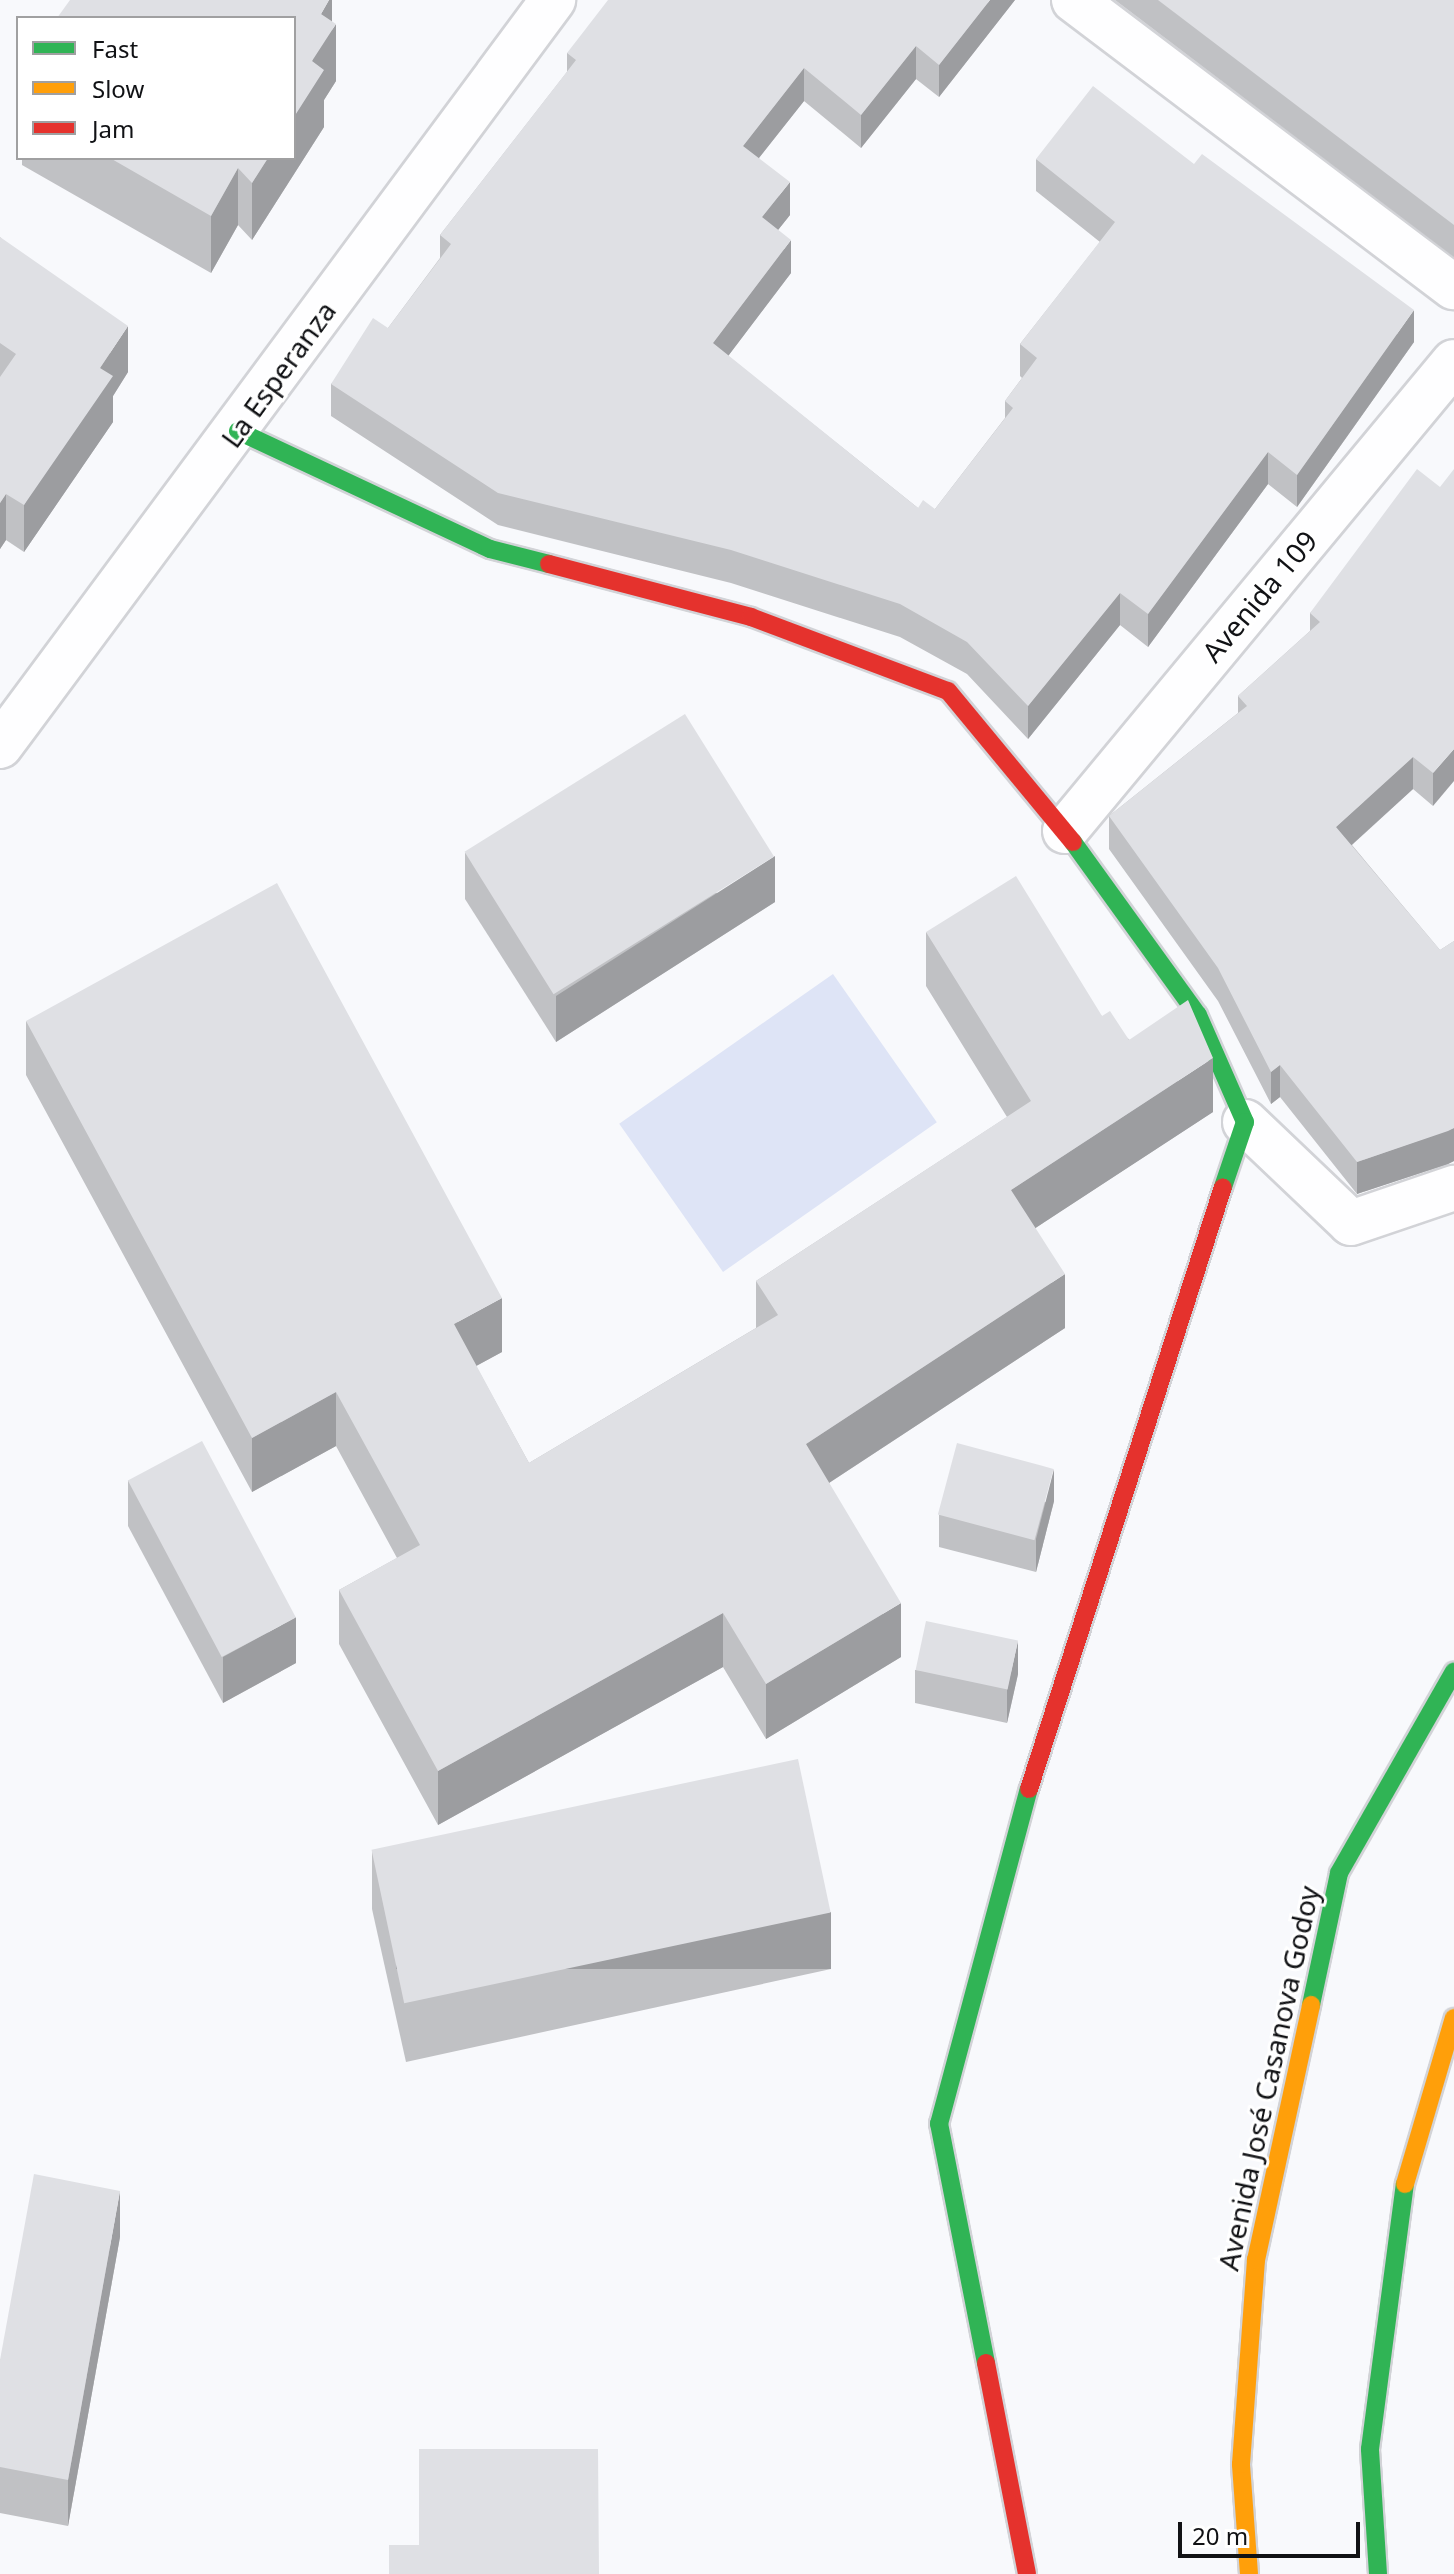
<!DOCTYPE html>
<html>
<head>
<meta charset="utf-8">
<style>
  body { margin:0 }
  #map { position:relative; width:1454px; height:2574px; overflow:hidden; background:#f8f9fc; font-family:"Noto Sans",sans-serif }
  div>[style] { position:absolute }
  .green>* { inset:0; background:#dee4f6; transform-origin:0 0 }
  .roads { filter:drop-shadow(2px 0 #d2d3d7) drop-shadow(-2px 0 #d2d3d7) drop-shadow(0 2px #d2d3d7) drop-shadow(0 -2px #d2d3d7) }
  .street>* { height:44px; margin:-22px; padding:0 22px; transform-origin:22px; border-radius:22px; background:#fefeff }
  .fast>* { height:18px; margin:-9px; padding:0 9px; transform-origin:9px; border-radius:9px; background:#30b455 }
  .slow>* { height:18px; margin:-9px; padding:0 9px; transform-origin:9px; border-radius:9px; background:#ff9f0a }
  .jam>* { height:18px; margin:-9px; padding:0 9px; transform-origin:9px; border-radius:9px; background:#e5322d }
  .wall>* { inset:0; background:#c0c1c4 }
  .shaded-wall>* { inset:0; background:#9c9da0; transform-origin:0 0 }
  .building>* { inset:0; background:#dfe0e4; transform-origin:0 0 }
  span { translate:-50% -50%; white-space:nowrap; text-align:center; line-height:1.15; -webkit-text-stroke:6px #fff; paint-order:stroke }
  .street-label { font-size:28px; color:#111215 }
  .legend { position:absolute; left:16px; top:16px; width:280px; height:144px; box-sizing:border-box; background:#fff; border:2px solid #a0a0a1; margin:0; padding:10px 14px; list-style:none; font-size:24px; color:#111215 }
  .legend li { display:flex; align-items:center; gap:16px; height:40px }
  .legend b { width:40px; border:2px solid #a0a0a1 }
  .scale { position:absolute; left:1178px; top:2522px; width:182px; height:36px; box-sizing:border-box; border:4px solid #111215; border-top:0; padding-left:10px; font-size:24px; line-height:28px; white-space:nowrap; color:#111215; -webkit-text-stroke:6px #fff; paint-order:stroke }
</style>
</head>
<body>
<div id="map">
  <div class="green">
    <i style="left:833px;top:974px;width:181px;height:261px;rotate:55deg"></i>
  </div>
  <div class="roads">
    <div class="street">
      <i style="left:1074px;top:0;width:476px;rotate:37.1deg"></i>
      <i style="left:0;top:746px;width:929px;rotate:-53.45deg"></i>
      <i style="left:1065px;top:831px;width:609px;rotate:-50.33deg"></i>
      <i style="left:1245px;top:1122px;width:146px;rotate:43.6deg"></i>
      <i style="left:1351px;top:1223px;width:109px;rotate:-18.8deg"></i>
    </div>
    <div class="fast">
      <i style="left:238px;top:431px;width:278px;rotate:25.1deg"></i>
      <i style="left:490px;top:549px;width:61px;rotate:14.3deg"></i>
      <i style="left:1073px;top:842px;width:213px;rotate:54.2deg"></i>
      <i style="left:1198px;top:1015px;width:117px;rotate:66.3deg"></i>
      <i style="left:1245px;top:1122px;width:69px;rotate:108.7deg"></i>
      <i style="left:1311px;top:2005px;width:135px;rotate:-78deg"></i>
      <i style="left:1339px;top:1873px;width:232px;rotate:-60.3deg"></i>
      <i style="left:986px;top:2363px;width:244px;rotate:-101.1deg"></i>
      <i style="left:939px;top:2124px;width:347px;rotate:-75deg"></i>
      <i style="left:1378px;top:2574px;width:125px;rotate:-93.7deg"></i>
      <i style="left:1370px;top:2449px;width:267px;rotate:-82.5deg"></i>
    </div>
    <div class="slow">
      <i style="left:1405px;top:2184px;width:173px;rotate:-73.6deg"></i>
      <i style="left:1249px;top:2574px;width:110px;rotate:-94.2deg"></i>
      <i style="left:1241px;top:2464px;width:205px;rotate:-85.8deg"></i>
      <i style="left:1256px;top:2260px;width:261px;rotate:-77.8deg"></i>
    </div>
    <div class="jam">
      <i style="left:549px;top:564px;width:209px;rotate:14.7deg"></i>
      <i style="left:751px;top:617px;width:210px;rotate:20.6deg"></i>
      <i style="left:948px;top:691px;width:196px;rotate:50.4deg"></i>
      <i style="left:1029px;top:1789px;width:632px;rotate:-72.14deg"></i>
      <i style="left:986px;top:2363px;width:215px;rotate:79deg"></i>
    </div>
  </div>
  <div class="wall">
    <i style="clip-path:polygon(332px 0,332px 21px,336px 81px,324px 100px,324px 127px,252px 240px,238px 225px,211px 273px,22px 165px,22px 158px,294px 158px)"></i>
    <i style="clip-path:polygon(1015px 0,939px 97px,916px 79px,861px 148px,804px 101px,759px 158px,790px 215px,778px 230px,791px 273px,728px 356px,918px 508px,935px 509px,1005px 418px,1005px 401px,1022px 378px,1020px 376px,1020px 344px,1100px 242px,1036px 191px,1036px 159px,1414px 342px,1297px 507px,1268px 484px,1148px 647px,1120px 625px,1028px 739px,967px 674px,900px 637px,731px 583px,498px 525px,331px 416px,331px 384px,388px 328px,440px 258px,440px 235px,567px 72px,567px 53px)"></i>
    <i style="clip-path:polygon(1115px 0,1454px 0,1454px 257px)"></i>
    <i style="clip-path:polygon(0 237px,128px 372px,113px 396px,113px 422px,24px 552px,6px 540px,0 549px)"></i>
    <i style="clip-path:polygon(1440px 487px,1433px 806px,1413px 789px,1352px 845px,1440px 950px,1454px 941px,1454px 1161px,1448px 1164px,1357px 1194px,1280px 1097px,1271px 1104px,1218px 1001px,1109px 849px,1109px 816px,1238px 713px,1238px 696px,1310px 631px,1310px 613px)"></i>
    <i style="clip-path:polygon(465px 853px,775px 902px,556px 1042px,465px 899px)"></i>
    <i style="clip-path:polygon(926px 932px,1102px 1016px,1213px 1112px,1035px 1228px,1065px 1328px,829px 1483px,901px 1657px,766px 1739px,723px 1667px,438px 1825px,339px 1644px,339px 1590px,397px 1558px,336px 1446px,252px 1492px,26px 1075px,26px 1021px,502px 1352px,476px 1366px,529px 1463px,756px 1328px,756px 1281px,1007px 1117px,926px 986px)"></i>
    <i style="clip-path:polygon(128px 1480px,296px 1663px,223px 1703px,128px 1526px)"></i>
    <i style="clip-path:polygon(1054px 1501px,1036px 1572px,939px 1547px,939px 1515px)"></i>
    <i style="clip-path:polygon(915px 1670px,1018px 1674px,1007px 1723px,915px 1703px)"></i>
    <i style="clip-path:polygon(372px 1852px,831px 1969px,406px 2062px,372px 1909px)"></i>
    <i style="clip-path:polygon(120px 2237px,68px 2526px,0 2513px,0 2360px)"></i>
  </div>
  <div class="shaded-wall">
    <i style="clip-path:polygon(329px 0,332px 0,332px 30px,336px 24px,336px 81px,324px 100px,324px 127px,252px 240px,252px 183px,268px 158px,294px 158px,294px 117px,312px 61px,321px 14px)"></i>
    <i style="clip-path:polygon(990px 0,1015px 0,939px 97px,939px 65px)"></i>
    <i style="clip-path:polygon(916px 46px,916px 79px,861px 148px,861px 115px)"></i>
    <i style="clip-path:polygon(804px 68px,804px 101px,743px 178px,743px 146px)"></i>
    <i style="clip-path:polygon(238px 168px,238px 225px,211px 273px,211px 216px)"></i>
    <i style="clip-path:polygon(790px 182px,790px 215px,762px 250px,762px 217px)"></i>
    <i style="clip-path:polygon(791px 240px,791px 273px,713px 376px,713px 343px)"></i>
    <i style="clip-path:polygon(1414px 310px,1414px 342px,1297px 507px,1297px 475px)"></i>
    <i style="clip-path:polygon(128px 326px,128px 372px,113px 396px,113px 422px,24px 552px,24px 505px,100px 368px)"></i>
    <i style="clip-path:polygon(1268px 452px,1268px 484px,1148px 647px,1148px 614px)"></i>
    <i style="clip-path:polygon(6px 494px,6px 540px,0 549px,0 503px)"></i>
    <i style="clip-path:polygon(1120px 593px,1120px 625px,1028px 739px,1028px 706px)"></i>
    <i style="clip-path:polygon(1454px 749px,1454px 781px,1433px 806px,1433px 773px)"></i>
    <i style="clip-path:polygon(1413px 757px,1413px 789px,1336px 859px,1336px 827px)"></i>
    <i style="clip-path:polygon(775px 856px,775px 902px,556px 1042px,556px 996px)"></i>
    <i style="clip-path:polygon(1213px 1058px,1213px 1112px,1011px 1244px,1011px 1190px)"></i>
    <i style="clip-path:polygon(1280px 1065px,1280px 1097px,1271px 1104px,1271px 1072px)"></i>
    <i style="clip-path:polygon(1454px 1128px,1454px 1161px,1448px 1164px,1357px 1194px,1357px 1162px)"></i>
    <i style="clip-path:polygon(1065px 1274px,1065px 1328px,806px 1498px,806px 1444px)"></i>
    <i style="clip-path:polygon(502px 1298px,502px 1352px,454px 1378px,454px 1324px)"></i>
    <i style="clip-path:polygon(336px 1392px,336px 1446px,252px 1492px,252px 1438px)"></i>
    <i style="clip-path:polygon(1054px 1469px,1054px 1501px,1036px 1572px,1036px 1539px)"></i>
    <i style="clip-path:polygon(901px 1603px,901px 1657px,766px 1739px,766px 1684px)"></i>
    <i style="clip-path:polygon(723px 1613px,723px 1667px,438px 1825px,438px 1771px)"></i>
    <i style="clip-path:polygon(296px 1617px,296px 1663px,223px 1703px,223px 1657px)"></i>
    <i style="clip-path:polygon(1018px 1641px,1018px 1674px,1007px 1723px,1007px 1690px)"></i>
    <i style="left:831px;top:1912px;width:57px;height:435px;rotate:90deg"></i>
    <i style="clip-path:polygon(120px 2191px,120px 2237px,68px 2526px,68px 2480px)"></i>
  </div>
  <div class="building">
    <i style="clip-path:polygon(70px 0,329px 0,321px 14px,336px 24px,312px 61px,324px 70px,294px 117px,294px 18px,57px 18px)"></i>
    <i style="clip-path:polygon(608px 0,990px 0,939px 65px,916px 46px,861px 115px,804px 68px,743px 146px,790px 182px,762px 217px,791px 240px,713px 343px,918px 508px,923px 500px,935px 509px,1013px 408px,1005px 401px,1037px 358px,1020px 344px,1115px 222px,1036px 159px,1093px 86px,1194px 164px,1202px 154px,1414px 310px,1297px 475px,1268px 452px,1148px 614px,1120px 593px,1028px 706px,967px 642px,900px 604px,731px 550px,498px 493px,331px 384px,373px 318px,388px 328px,451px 244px,440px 235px,576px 60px,567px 53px)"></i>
    <i style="clip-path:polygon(1158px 0,1454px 0,1454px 225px)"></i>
    <i style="clip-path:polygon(110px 158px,268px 158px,252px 183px,238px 168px,211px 216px)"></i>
    <i style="clip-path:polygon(0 237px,128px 326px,100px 368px,113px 376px,24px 505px,6px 494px,0 503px,0 377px,16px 354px,0 343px)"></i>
    <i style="clip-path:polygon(1417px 469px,1440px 487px,1454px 469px,1454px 749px,1433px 773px,1413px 757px,1336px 827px,1440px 950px,1454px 941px,1454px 1128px,1448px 1131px,1357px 1162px,1280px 1065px,1271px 1072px,1218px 968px,1109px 816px,1247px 706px,1238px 696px,1320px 622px,1310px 613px)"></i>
    <i style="left:685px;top:714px;width:168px;height:260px;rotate:58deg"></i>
    <i style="clip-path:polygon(1016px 876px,1102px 1016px,1110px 1011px,1129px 1040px,1188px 1000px,1213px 1058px,1011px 1190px,1065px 1274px,806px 1444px,901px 1603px,766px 1684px,723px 1613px,438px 1771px,339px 1590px,420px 1545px,336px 1392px,252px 1438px,26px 1021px,277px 883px,502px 1298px,454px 1324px,529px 1463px,778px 1315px,756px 1281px,1031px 1101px,926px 932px)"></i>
    <i style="left:202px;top:1441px;width:200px;height:84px;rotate:62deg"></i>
    <i style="left:957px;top:1443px;width:100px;height:74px;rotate:15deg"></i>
    <i style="left:926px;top:1621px;width:94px;height:50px;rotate:12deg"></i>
    <i style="left:798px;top:1759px;width:157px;height:436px;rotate:78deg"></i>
    <i style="clip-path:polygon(34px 2174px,120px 2191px,68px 2480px,0 2467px,0 2360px)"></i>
    <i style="clip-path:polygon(419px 2449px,598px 2449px,599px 2574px,389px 2574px,389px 2545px,419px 2545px)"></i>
  </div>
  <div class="street-label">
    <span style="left:278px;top:374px;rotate:-54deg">La Esperanza</span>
    <span style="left:1259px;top:596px;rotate:-50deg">Avenida 109</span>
    <span style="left:1268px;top:2078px;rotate:-78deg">Avenida José Casanova Godoy</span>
  </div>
  <ul class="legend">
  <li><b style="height:10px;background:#30b455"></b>Fast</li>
  <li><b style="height:10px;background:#ff9f0a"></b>Slow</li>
  <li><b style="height:10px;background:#e5322d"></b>Jam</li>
  </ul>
  <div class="scale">20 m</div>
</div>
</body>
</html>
